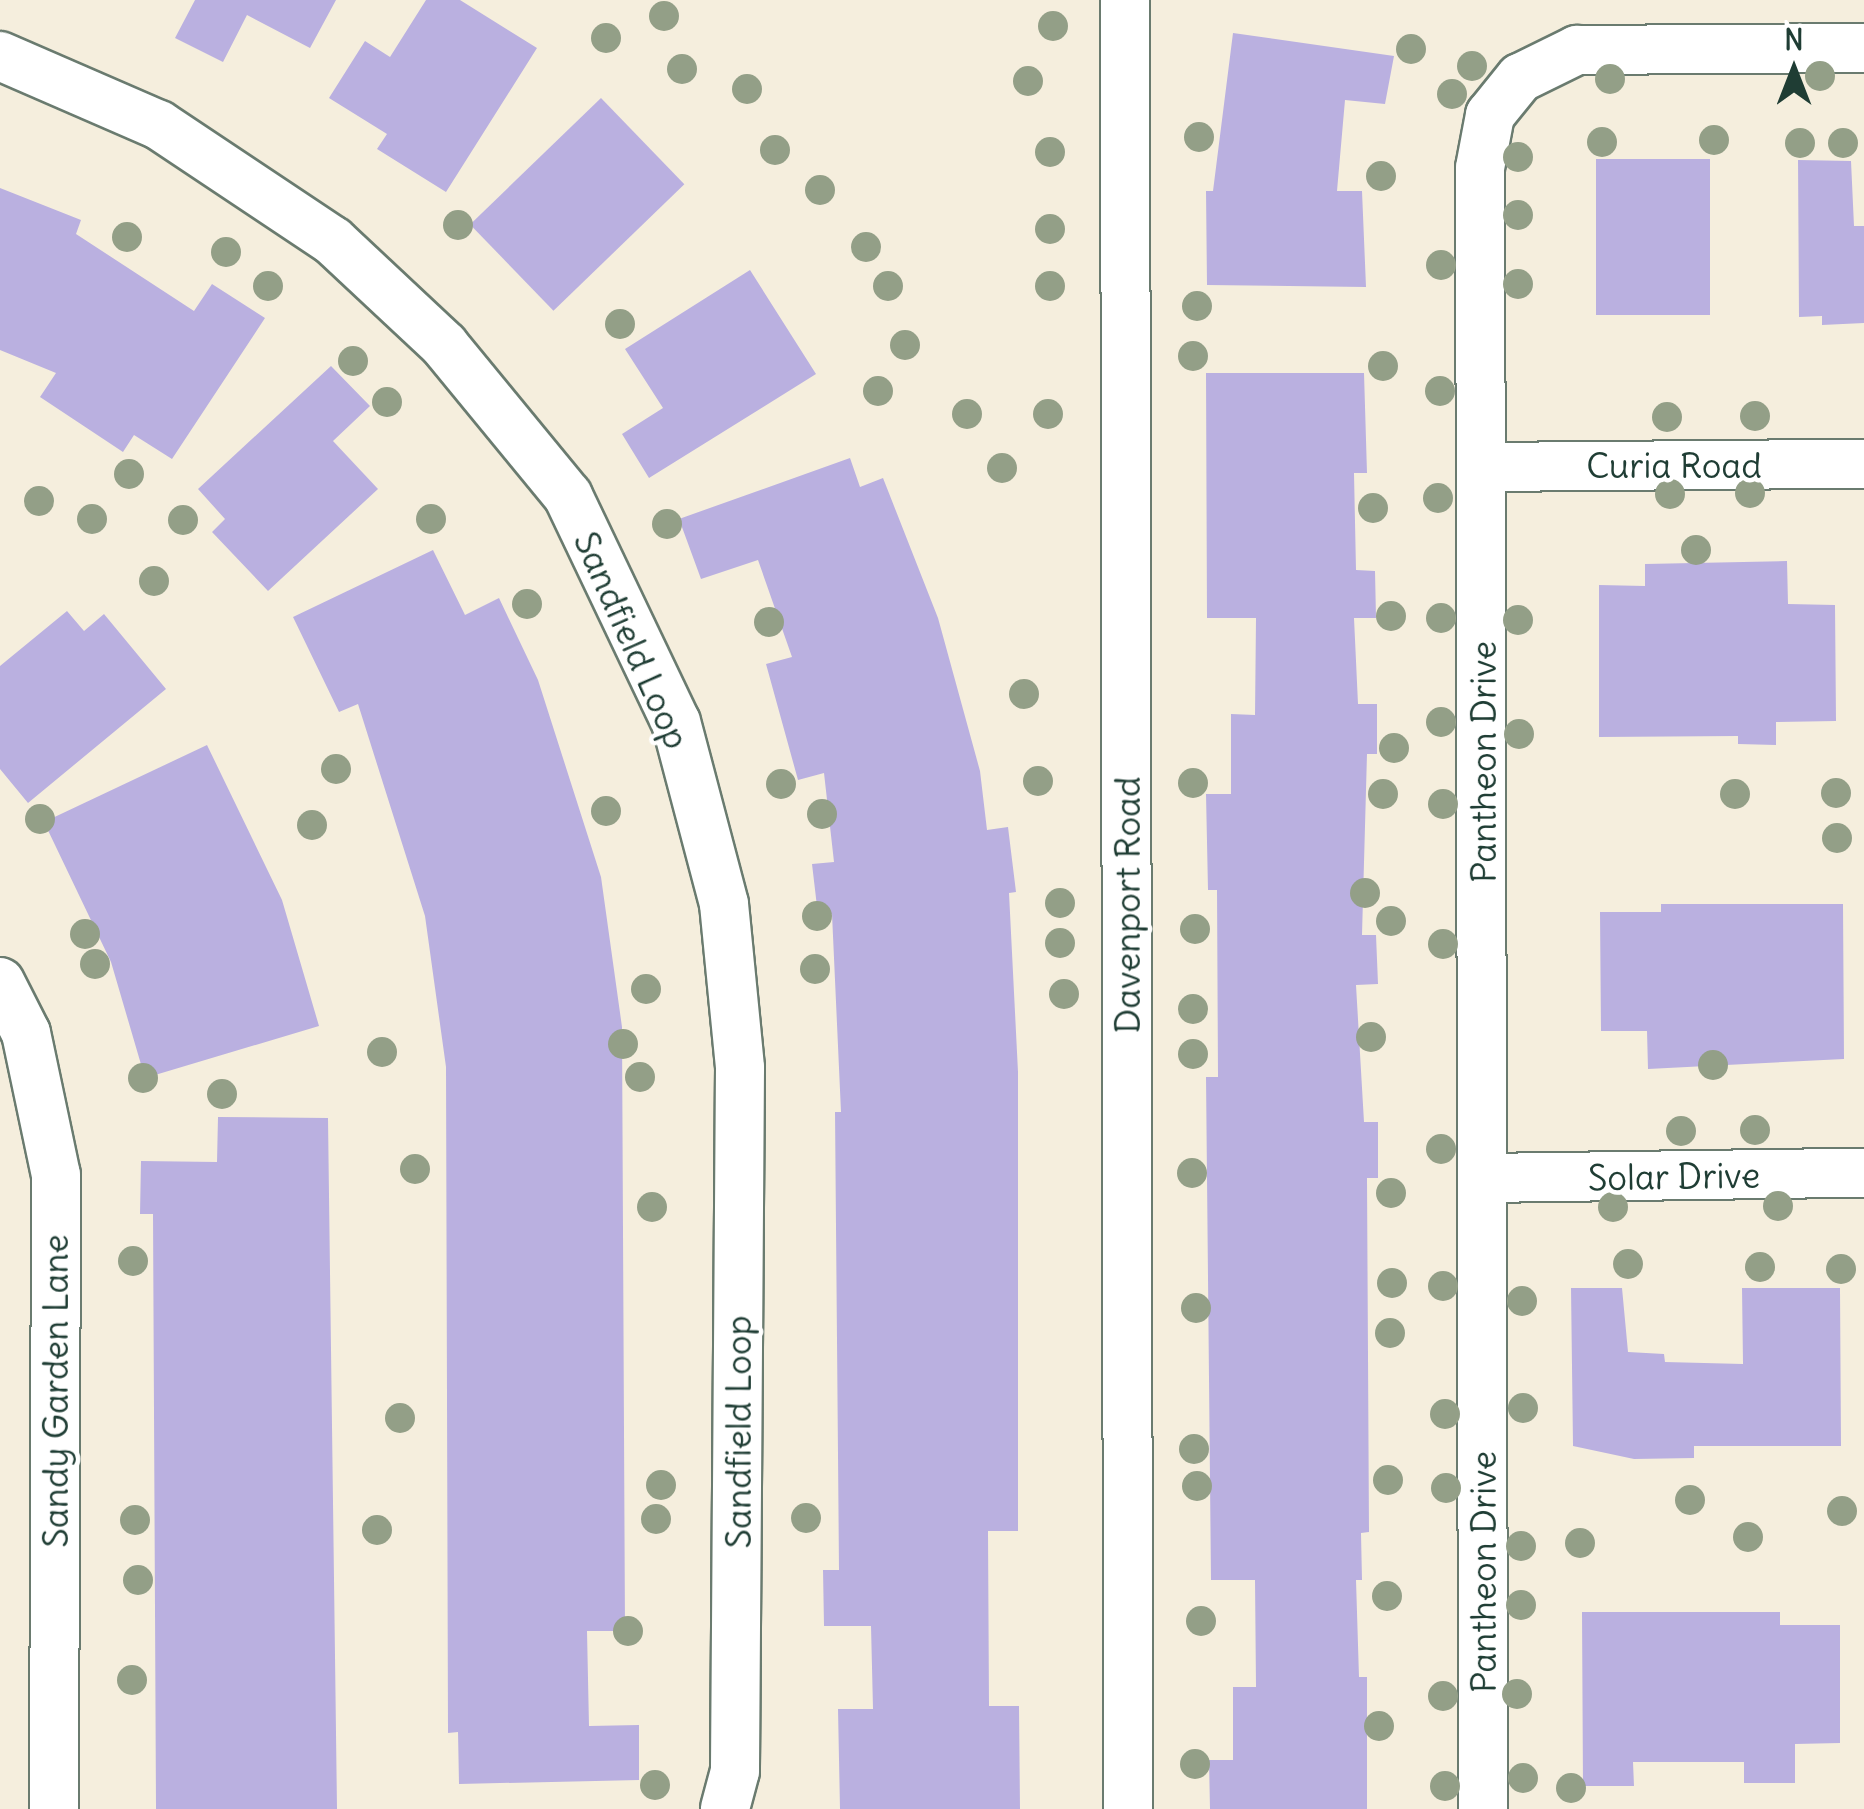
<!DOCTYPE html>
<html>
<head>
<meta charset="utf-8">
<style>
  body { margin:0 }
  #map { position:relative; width:1864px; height:1809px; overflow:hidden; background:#f5eedd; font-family:Delius,sans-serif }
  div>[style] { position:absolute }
  .building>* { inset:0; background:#bab0e0; transform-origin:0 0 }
  .roads { filter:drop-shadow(2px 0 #6a7b6f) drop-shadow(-2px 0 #6a7b6f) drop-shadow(0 2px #6a7b6f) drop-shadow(0 -2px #6a7b6f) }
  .street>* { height:48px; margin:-24px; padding:0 24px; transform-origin:24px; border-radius:24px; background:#fff }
  .trees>* { width:30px; height:30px; margin:-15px; border-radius:50%; background:#939f87 }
  span { translate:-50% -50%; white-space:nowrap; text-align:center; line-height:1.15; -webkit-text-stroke:9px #fff; paint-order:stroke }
  .street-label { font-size:35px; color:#1f3d34 }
  .north { position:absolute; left:1744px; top:20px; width:100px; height:100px; -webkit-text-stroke:8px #fff; paint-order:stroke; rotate:0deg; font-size:28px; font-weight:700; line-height:40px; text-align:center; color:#1f3d34 }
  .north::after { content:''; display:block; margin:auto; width:35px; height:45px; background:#1f3d34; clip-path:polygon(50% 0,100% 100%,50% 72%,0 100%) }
</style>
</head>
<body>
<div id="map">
  <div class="building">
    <i style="clip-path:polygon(195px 0,336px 0,310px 48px,247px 15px,223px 62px,175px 38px)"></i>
    <i style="clip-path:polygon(426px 0,460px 0,537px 48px,446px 192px,377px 149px,387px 134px,329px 98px,365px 41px,390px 57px)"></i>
    <i style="clip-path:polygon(1233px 33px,1394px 56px,1385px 104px,1345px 100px,1337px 191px,1362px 191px,1366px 287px,1207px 285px,1206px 191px,1213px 191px)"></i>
    <i style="left:601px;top:98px;width:120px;height:182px;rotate:46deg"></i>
    <i style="left:1710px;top:159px;width:156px;height:114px;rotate:90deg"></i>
    <i style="clip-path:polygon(1798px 160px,1851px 161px,1854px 226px,1864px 226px,1864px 323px,1822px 325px,1822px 316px,1799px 317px)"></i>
    <i style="clip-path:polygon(0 188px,81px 220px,76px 234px,194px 311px,212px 284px,265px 318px,172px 459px,134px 435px,123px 452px,40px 397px,56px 373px,0 350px)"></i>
    <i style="clip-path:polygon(750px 270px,816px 374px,649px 478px,622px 434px,663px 408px,625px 349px)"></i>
    <i style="clip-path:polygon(331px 366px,370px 406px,333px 441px,378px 489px,268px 591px,212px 532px,225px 519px,198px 489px)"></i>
    <i style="clip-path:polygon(1206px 373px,1364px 373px,1367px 473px,1354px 473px,1356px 570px,1375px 571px,1376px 618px,1354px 618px,1358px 704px,1377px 704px,1377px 754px,1367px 754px,1362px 935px,1376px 935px,1378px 984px,1356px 985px,1364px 1122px,1378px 1122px,1378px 1178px,1367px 1178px,1369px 1532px,1361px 1533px,1362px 1580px,1356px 1580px,1359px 1677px,1367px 1677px,1367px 1809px,1210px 1809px,1209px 1760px,1233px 1760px,1233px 1687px,1256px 1687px,1255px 1580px,1211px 1580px,1206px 1077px,1218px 1077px,1217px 890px,1208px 890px,1206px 794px,1231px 794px,1231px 714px,1255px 715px,1256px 618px,1207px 618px)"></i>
    <i style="clip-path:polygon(850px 458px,860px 487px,883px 478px,938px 618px,980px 771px,987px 830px,1008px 827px,1016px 892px,1009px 893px,1018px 1072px,1018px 1531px,988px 1531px,989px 1706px,1019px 1706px,1020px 1809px,840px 1809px,838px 1709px,873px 1709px,871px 1626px,824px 1626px,823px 1570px,839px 1570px,835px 1112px,841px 1112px,832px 914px,818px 915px,812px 864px,834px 862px,824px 773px,798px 780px,766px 664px,792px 657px,758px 560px,701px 579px,679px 519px)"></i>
    <i style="clip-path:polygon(433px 550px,465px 615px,499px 598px,538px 680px,601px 877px,622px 1027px,625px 1631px,587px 1631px,589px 1726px,639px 1725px,639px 1780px,459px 1784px,458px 1732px,448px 1733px,446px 1067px,425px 916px,358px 704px,339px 712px,293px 617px)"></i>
    <i style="clip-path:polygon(1787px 561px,1788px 604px,1835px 605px,1836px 721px,1776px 722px,1776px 745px,1738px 744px,1738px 736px,1599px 737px,1599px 585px,1645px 586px,1645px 564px)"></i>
    <i style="clip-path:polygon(67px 611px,84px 631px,104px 614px,166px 689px,28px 803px,0 769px,0 666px)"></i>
    <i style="clip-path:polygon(207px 745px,282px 900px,319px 1026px,145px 1078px,111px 962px,44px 822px)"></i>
    <i style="clip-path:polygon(1661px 904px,1843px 904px,1844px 1059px,1648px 1069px,1647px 1031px,1601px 1031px,1600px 912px,1661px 912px)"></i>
    <i style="clip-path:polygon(218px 1117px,328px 1118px,337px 1809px,156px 1809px,153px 1214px,140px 1214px,141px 1161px,217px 1162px)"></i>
    <i style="clip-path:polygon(1571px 1288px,1622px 1288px,1628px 1352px,1664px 1354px,1665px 1362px,1743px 1364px,1742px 1288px,1840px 1288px,1841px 1446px,1694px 1446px,1694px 1458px,1634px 1459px,1573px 1446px)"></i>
    <i style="clip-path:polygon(1582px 1612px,1780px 1612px,1780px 1625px,1840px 1625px,1840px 1743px,1795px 1744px,1795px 1783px,1744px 1783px,1744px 1762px,1633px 1762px,1634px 1786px,1583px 1786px)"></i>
  </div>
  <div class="roads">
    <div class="street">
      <i style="left:1125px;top:0;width:1809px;rotate:89.9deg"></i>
      <i style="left:0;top:56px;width:173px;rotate:23.5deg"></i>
      <i style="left:159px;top:125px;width:209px;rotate:33.7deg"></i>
      <i style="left:333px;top:241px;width:152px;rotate:43.1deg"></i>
      <i style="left:444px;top:345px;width:195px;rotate:50.6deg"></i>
      <i style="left:568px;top:496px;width:250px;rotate:64.5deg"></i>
      <i style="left:676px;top:722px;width:188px;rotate:75.2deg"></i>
      <i style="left:724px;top:904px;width:165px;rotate:84.4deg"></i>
      <i style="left:740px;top:1068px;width:703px;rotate:90.41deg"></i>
      <i style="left:735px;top:1771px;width:39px;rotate:105deg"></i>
      <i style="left:1483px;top:467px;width:381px;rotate:-0.5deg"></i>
      <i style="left:0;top:982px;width:57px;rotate:63deg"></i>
      <i style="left:26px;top:1033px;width:145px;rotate:78.1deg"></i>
      <i style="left:56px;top:1175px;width:634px;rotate:90.18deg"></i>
      <i style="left:1483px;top:1178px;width:381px;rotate:-0.8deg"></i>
      <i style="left:1483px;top:1809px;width:1641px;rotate:-90.1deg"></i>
      <i style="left:1480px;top:168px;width:54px;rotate:-79.3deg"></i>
      <i style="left:1490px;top:115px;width:48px;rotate:-51deg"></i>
      <i style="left:1520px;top:78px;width:64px;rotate:-26.2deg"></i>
      <i style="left:1577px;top:50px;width:287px;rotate:-0.4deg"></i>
    </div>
  </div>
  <div class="trees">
    <i style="left:664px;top:16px"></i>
    <i style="left:1053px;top:26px"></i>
    <i style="left:606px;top:38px"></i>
    <i style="left:1411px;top:49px"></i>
    <i style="left:1472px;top:66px"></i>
    <i style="left:682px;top:69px"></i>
    <i style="left:1820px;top:76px"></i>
    <i style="left:1610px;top:79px"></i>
    <i style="left:1028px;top:81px"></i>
    <i style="left:747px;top:89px"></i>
    <i style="left:1452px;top:94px"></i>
    <i style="left:1199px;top:137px"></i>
    <i style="left:1714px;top:140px"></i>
    <i style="left:1602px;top:142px"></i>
    <i style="left:1800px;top:143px"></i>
    <i style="left:1843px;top:143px"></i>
    <i style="left:775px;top:150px"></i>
    <i style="left:1050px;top:152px"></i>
    <i style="left:1518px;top:157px"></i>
    <i style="left:1381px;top:176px"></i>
    <i style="left:820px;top:190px"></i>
    <i style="left:1518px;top:215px"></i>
    <i style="left:458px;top:225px"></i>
    <i style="left:1050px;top:229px"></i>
    <i style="left:127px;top:237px"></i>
    <i style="left:866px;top:247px"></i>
    <i style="left:226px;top:252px"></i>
    <i style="left:1441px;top:265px"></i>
    <i style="left:1518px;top:284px"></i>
    <i style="left:268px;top:286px"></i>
    <i style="left:888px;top:286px"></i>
    <i style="left:1050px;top:286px"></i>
    <i style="left:1197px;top:306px"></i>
    <i style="left:620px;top:324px"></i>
    <i style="left:905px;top:345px"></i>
    <i style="left:1193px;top:356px"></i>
    <i style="left:353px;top:361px"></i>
    <i style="left:1383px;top:366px"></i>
    <i style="left:878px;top:391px"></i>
    <i style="left:1440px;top:391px"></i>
    <i style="left:387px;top:402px"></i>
    <i style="left:967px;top:414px"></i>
    <i style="left:1048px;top:414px"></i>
    <i style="left:1755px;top:416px"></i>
    <i style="left:1667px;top:417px"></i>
    <i style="left:1002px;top:468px"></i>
    <i style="left:129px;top:474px"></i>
    <i style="left:1750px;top:493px"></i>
    <i style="left:1670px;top:494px"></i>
    <i style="left:1438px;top:498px"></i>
    <i style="left:39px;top:501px"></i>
    <i style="left:1373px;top:508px"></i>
    <i style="left:92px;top:519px"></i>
    <i style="left:431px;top:519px"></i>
    <i style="left:183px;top:520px"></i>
    <i style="left:667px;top:524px"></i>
    <i style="left:1696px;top:550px"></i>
    <i style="left:154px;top:581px"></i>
    <i style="left:527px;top:604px"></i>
    <i style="left:1391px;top:616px"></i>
    <i style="left:1441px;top:618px"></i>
    <i style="left:1518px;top:620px"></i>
    <i style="left:769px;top:622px"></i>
    <i style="left:1024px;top:694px"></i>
    <i style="left:1441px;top:722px"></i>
    <i style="left:1519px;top:734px"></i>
    <i style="left:1394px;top:748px"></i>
    <i style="left:336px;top:769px"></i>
    <i style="left:1038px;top:781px"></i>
    <i style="left:1193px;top:783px"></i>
    <i style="left:781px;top:784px"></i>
    <i style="left:1836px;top:793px"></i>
    <i style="left:1383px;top:794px"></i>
    <i style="left:1735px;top:794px"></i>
    <i style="left:1443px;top:804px"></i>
    <i style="left:606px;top:811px"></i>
    <i style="left:822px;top:814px"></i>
    <i style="left:40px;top:819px"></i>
    <i style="left:312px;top:825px"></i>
    <i style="left:1837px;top:838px"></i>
    <i style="left:1365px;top:893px"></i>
    <i style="left:1060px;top:903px"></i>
    <i style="left:817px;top:916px"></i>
    <i style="left:1391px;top:921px"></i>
    <i style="left:1195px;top:929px"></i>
    <i style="left:85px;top:934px"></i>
    <i style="left:1060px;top:943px"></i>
    <i style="left:1443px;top:944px"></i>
    <i style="left:95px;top:964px"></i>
    <i style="left:815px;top:969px"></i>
    <i style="left:646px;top:989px"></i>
    <i style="left:1064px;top:994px"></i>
    <i style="left:1193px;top:1009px"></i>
    <i style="left:1371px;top:1037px"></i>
    <i style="left:623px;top:1044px"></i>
    <i style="left:382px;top:1052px"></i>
    <i style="left:1193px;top:1054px"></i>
    <i style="left:1713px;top:1065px"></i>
    <i style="left:640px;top:1077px"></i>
    <i style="left:143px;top:1078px"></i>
    <i style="left:222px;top:1094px"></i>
    <i style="left:1755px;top:1130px"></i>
    <i style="left:1681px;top:1131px"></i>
    <i style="left:1441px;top:1149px"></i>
    <i style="left:415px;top:1169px"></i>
    <i style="left:1192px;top:1173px"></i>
    <i style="left:1391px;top:1193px"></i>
    <i style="left:1778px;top:1206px"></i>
    <i style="left:652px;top:1207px"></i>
    <i style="left:1613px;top:1207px"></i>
    <i style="left:133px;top:1261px"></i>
    <i style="left:1628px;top:1264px"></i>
    <i style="left:1760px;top:1267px"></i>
    <i style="left:1841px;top:1269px"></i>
    <i style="left:1392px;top:1283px"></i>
    <i style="left:1443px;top:1286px"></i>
    <i style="left:1522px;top:1301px"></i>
    <i style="left:1196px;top:1308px"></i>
    <i style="left:1390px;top:1333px"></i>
    <i style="left:1523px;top:1408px"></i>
    <i style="left:1445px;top:1414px"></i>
    <i style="left:400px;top:1418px"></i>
    <i style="left:1194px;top:1449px"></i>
    <i style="left:1388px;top:1480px"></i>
    <i style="left:661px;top:1485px"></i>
    <i style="left:1197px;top:1486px"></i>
    <i style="left:1446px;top:1488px"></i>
    <i style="left:1690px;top:1500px"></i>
    <i style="left:1842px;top:1511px"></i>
    <i style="left:806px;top:1518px"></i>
    <i style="left:656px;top:1519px"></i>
    <i style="left:135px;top:1520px"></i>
    <i style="left:377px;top:1530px"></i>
    <i style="left:1748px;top:1537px"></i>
    <i style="left:1580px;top:1543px"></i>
    <i style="left:1521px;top:1546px"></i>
    <i style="left:138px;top:1580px"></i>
    <i style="left:1387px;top:1596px"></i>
    <i style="left:1521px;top:1605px"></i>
    <i style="left:1201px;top:1621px"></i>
    <i style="left:628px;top:1631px"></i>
    <i style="left:132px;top:1680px"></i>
    <i style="left:1517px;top:1694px"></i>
    <i style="left:1443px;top:1696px"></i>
    <i style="left:1379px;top:1726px"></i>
    <i style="left:1195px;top:1764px"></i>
    <i style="left:1523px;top:1778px"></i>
    <i style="left:655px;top:1785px"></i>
    <i style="left:1445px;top:1786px"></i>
    <i style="left:1571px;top:1788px"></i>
  </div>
  <div class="street-label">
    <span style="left:1674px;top:465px">Curia Road</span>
    <span style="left:632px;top:640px;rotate:66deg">Sandfield Loop</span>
    <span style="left:1483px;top:762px;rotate:-90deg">Pantheon Drive</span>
    <span style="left:1127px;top:905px;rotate:-90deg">Davenport Road</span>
    <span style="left:1674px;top:1176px;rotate:-1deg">Solar Drive</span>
    <span style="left:55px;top:1391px;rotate:-90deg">Sandy Garden Lane</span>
    <span style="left:738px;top:1432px;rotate:-90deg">Sandfield Loop</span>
    <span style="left:1483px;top:1572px;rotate:-90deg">Pantheon Drive</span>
  </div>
  <div class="north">N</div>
</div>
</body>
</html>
